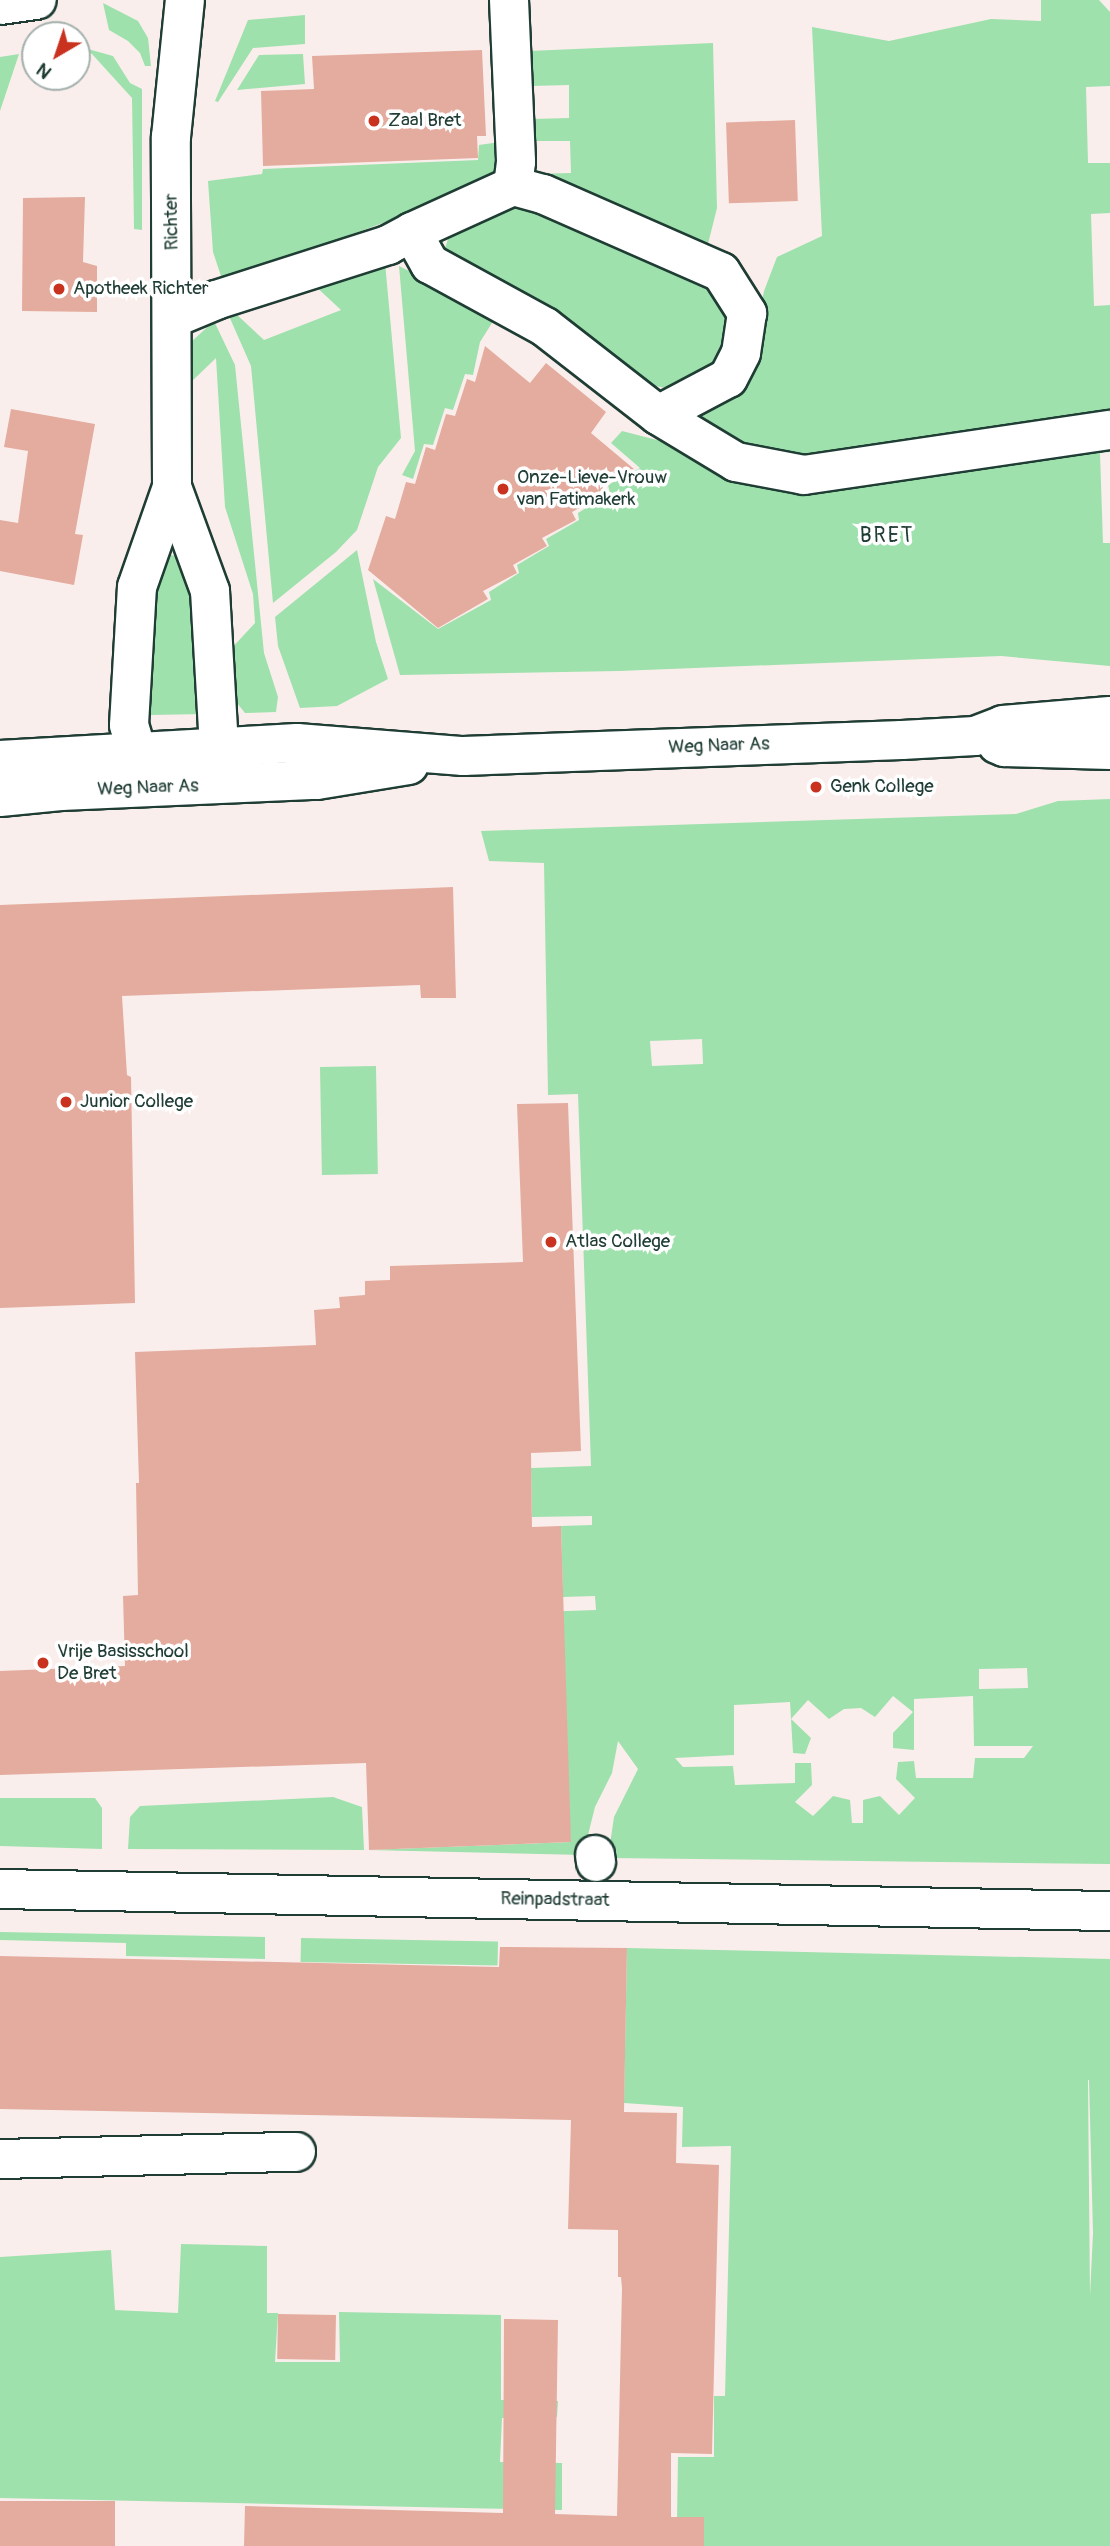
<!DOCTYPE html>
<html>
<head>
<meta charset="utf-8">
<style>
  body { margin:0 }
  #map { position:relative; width:1110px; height:2546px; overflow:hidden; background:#faeeec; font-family:Pangolin,sans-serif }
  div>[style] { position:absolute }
  .green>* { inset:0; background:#9ee1ac; transform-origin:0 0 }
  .building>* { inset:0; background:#e4ac9e; transform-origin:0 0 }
  .roads { filter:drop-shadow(2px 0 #1f3d34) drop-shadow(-2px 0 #1f3d34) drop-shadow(0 2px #1f3d34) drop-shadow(0 -2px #1f3d34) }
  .minor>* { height:38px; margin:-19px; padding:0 19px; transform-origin:19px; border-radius:19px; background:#fff }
  .major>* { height:38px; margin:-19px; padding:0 19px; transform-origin:19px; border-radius:19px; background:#fff }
  .dots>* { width:19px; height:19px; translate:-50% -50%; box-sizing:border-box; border:4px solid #fff; border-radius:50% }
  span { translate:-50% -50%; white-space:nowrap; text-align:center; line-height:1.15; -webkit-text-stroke:7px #fff; paint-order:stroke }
  .poi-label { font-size:19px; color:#1f3d34 }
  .left { translate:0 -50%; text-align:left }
  .street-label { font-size:19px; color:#1f3d34 }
  .neighbourhood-label { font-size:21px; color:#1f3d34; letter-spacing:2px }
  .north { position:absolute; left:21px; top:21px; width:70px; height:70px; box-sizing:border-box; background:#fff; border:2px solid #a5b1ae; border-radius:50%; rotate:219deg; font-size:19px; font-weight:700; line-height:28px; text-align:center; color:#1f3d34 }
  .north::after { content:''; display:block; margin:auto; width:24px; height:32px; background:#c8321e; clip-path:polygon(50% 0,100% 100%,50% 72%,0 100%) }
</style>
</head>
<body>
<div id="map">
  <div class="green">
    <i style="clip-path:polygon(1041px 0,1099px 0,1110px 12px,1110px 86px,1086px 87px,1088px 163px,1110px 163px,1110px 213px,1091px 214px,1094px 306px,1110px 305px,1110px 412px,797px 463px,696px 429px,694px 410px,751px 355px,764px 291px,777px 257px,822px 236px,812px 27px,889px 41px,991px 19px,1041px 21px)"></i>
    <i style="clip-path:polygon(103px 3px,138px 21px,148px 38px,151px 66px,145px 66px,140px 53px,128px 41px,109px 30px)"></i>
    <i style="clip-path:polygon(305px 15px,305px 44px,253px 48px,218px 102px,215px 101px,248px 20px)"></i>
    <i style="clip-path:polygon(713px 43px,717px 208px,708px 244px,696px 246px,534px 174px,571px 173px,570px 141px,533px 141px,532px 119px,569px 118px,569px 85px,531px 86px,529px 51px)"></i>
    <i style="clip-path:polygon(77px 46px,113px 56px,130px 83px,142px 89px,142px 230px,134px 229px,132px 98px,92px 54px)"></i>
    <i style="clip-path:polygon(19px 54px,0 111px,0 57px)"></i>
    <i style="clip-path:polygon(303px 54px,305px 84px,237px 90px,259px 55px)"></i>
    <i style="clip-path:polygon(500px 142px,499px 171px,475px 189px,223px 282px,213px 252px,208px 181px,262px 174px,263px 169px,478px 160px,479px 145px)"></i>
    <i style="clip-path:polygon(529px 202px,724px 294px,733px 325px,725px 360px,676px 390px,645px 384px,602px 347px,531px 297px,455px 261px,445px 248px,448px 239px,461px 229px)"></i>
    <i style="clip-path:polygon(385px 262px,401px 438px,378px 467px,357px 530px,336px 552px,273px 603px,251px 366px,229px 316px,235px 313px,264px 340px,341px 310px,311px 282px)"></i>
    <i style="clip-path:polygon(399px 266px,497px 315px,480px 342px,473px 375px,465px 374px,453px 410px,445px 408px,433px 445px,424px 444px,413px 479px,402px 475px,415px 451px)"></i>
    <i style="clip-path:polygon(214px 321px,235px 365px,264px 653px,278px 697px,276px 712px,245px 713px,233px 698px,229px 651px,255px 623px,253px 594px,225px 507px,216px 358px,189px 384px,191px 342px)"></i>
    <i style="clip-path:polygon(622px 431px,684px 447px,752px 477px,1110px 436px,1110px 452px,1100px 453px,1103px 543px,1110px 543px,1110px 666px,1001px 656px,619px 671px,400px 675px,373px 579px,438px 629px,491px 600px,489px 592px,519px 573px,517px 565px,549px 546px,546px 539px,579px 520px,578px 513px,610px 493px,608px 485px,640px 468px,611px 443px)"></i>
    <i style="clip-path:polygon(357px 550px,376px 642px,388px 679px,337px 706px,300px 708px,278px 646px,275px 617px)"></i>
    <i style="clip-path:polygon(170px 555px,179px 556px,192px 578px,205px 714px,150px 715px,144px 693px,144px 628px,165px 558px)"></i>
    <i style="clip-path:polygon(evenodd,1110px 799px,1110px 1864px,608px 1858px,614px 1817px,638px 1769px,618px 1741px,612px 1773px,595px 1807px,583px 1855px,368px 1850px,571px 1842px,536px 1612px,596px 1610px,595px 1596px,563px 1597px,561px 1526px,592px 1525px,592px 1516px,532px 1517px,531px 1468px,591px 1466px,578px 1094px,548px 1095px,544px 863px,489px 861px,481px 831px,1016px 814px,1058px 801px,1110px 799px,702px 1039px,703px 1064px,652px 1066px,650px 1041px,702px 1039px,1110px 799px,1027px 1668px,1028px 1688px,979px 1689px,979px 1669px,1027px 1668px,1110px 799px,893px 1696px,913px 1712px,893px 1733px,893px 1748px,914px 1750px,914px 1699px,973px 1696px,974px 1746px,1033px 1746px,1024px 1758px,975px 1758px,973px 1778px,916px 1778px,914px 1761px,898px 1762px,896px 1779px,915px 1798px,899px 1815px,880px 1796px,863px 1800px,863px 1823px,852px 1823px,850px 1800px,833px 1796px,813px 1816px,795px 1802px,812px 1785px,811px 1763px,795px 1763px,795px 1783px,735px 1785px,733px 1766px,683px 1767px,675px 1758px,734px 1755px,734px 1705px,790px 1702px,793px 1753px,805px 1754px,811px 1738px,791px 1719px,808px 1700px,829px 1719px,844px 1709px,861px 1708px,875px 1717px,893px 1696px)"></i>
    <i style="left:376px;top:1066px;width:108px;height:56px;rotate:89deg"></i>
    <i style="clip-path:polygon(333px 1797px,362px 1807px,364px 1850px,128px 1849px,130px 1817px,140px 1806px)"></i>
    <i style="clip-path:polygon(0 1798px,95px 1798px,102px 1808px,102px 1849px,0 1846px)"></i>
    <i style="clip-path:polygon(0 1932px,265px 1937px,265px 1959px,126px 1956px,126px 1943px,0 1940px)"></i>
    <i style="left:301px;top:1938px;width:197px;height:24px;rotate:1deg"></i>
    <i style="clip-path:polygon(evenodd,627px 1948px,1110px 1959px,1110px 2546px,689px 2546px,677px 2521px,678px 2457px,714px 2457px,714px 2396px,725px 2396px,731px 2146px,682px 2147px,683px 2107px,624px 2103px,627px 1948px,1089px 2080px,1093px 2233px,1090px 2296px,1088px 2080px,1089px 2080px)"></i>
    <i style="clip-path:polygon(181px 2244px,267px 2246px,267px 2313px,278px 2313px,275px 2362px,340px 2362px,339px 2312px,501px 2315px,501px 2400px,558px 2401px,557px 2417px,502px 2418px,500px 2462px,562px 2463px,562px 2510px,0 2498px,0 2257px,111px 2250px,115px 2310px,178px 2313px)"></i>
  </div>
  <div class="building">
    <i style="clip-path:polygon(482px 50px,486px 136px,477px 136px,478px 158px,263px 166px,261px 91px,314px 89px,312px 56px)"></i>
    <i style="left:795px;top:120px;width:81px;height:69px;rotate:88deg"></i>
    <i style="clip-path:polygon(85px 197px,83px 262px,97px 266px,97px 312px,22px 311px,23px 198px)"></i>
    <i style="clip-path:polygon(485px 346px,530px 383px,546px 363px,606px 412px,591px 433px,634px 469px,601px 485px,606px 493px,572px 512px,576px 520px,542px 538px,547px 546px,513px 565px,517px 573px,483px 591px,488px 599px,438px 628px,368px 570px,386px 516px,395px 519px,406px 482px,415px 484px,426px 447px,435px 450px,446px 414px,455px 416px,467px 379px,475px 382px)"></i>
    <i style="clip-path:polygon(11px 409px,95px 424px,75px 534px,83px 535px,74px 585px,0 571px,0 520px,18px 523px,28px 451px,4px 447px)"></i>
    <i style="clip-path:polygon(453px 887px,456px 998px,421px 998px,420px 985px,122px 996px,127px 1075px,131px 1077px,135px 1303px,0 1308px,0 905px)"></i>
    <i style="clip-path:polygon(568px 1103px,581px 1451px,531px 1453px,532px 1527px,561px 1526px,571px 1842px,369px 1850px,366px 1763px,0 1775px,0 1671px,125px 1666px,123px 1596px,138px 1595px,136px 1483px,139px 1483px,135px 1352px,316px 1345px,314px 1310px,340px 1308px,339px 1297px,365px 1295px,365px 1281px,390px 1280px,390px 1266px,523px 1262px,517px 1104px)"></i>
    <i style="clip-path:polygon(500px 1947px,627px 1948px,624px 2112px,677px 2113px,676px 2163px,719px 2165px,712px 2454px,671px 2453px,671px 2517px,704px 2517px,704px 2546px,244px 2546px,245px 2506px,503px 2513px,504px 2319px,558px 2320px,555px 2514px,617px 2516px,622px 2288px,621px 2277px,618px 2277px,618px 2230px,568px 2229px,571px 2120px,0 2109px,0 1956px,499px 1967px)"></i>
    <i style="left:278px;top:2314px;width:58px;height:45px;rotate:1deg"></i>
    <i style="left:0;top:2501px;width:115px;height:45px"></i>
  </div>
  <div class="roads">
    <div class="minor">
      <i style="left:509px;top:0;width:162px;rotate:87.5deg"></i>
      <i style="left:516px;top:162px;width:24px;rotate:97deg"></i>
      <i style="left:0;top:5px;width:37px;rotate:-8deg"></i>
      <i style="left:412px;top:232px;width:111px;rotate:-24.5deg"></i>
      <i style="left:513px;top:186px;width:31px;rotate:15deg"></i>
      <i style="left:543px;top:194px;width:194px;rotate:23.7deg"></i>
      <i style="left:721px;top:272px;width:49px;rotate:57.6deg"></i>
      <i style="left:747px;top:313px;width:40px;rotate:98.5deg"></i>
      <i style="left:741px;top:353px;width:28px;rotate:117deg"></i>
      <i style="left:728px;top:378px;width:79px;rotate:152.1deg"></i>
      <i style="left:173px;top:318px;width:47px;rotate:-22.7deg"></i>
      <i style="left:216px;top:300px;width:181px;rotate:-17.7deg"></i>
      <i style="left:388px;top:245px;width:27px;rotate:-28deg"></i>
      <i style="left:412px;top:232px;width:37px;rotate:61deg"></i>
      <i style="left:430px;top:264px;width:131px;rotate:28.7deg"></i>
      <i style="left:545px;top:327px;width:143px;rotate:37.9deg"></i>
      <i style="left:658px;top:415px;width:91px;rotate:31.1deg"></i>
      <i style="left:736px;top:462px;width:69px;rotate:10.8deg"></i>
      <i style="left:804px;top:475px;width:309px;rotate:-8.4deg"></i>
      <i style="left:172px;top:487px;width:111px;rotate:69.9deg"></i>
      <i style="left:210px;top:591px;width:189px;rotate:86.7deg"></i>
      <i style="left:146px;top:782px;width:59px;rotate:-106.6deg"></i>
      <i style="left:129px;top:725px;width:138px;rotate:-86.7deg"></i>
      <i style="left:137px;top:587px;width:106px;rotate:-70.7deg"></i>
      <i style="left:172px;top:487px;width:350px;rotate:-90.2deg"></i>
      <i style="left:171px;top:137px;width:138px;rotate:-84.2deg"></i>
      <i style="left:595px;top:1855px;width:7px;rotate:82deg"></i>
      <i style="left:0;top:1889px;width:1110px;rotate:1.14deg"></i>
      <i style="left:0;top:2159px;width:296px;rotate:-1.4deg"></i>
    </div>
    <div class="major">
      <i style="left:997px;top:744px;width:8px;rotate:23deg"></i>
      <i style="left:1004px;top:747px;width:106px;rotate:1.6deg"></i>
      <i style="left:0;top:760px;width:297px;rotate:-3.3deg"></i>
      <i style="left:297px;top:743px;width:167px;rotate:4.5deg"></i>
      <i style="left:463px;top:756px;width:439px;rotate:-2.1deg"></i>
      <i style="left:902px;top:740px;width:73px;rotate:-3.1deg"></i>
      <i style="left:975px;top:736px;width:30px;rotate:-21deg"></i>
      <i style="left:1003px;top:725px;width:107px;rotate:-4.8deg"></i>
      <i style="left:0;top:797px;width:61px;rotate:-5.6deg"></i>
      <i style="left:61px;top:791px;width:256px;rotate:-2.5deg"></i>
      <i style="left:317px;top:780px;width:93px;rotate:-9.3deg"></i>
    </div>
  </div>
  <div class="dots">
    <i style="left:374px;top:121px;background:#c8321e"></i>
    <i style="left:59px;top:289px;background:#c8321e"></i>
    <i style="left:503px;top:489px;background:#c8321e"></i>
    <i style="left:816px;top:787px;background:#c8321e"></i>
    <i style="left:66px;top:1102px;background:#c8321e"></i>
    <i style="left:551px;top:1242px;background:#c8321e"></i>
    <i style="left:43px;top:1663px;background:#c8321e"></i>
  </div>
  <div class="poi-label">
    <span class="left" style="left:388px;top:121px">Zaal Bret</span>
    <span class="left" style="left:73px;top:289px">Apotheek Richter</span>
    <span class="left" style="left:517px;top:489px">Onze-Lieve-Vrouw<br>van Fatimakerk</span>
    <span class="left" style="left:830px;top:787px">Genk College</span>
    <span class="left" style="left:80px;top:1102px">Junior College</span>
    <span class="left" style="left:565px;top:1242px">Atlas College</span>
    <span class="left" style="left:57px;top:1663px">Vrije Basisschool<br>De Bret</span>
  </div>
  <div class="street-label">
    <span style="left:172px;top:222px;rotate:-91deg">Richter</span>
    <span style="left:719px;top:746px;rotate:-2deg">Weg Naar As</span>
    <span style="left:148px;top:788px;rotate:-2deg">Weg Naar As</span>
    <span style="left:555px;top:1900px;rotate:1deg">Reinpadstraat</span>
  </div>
  <div class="neighbourhood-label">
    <span style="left:887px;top:536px">BRET</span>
  </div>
  <div class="north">N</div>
</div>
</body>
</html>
